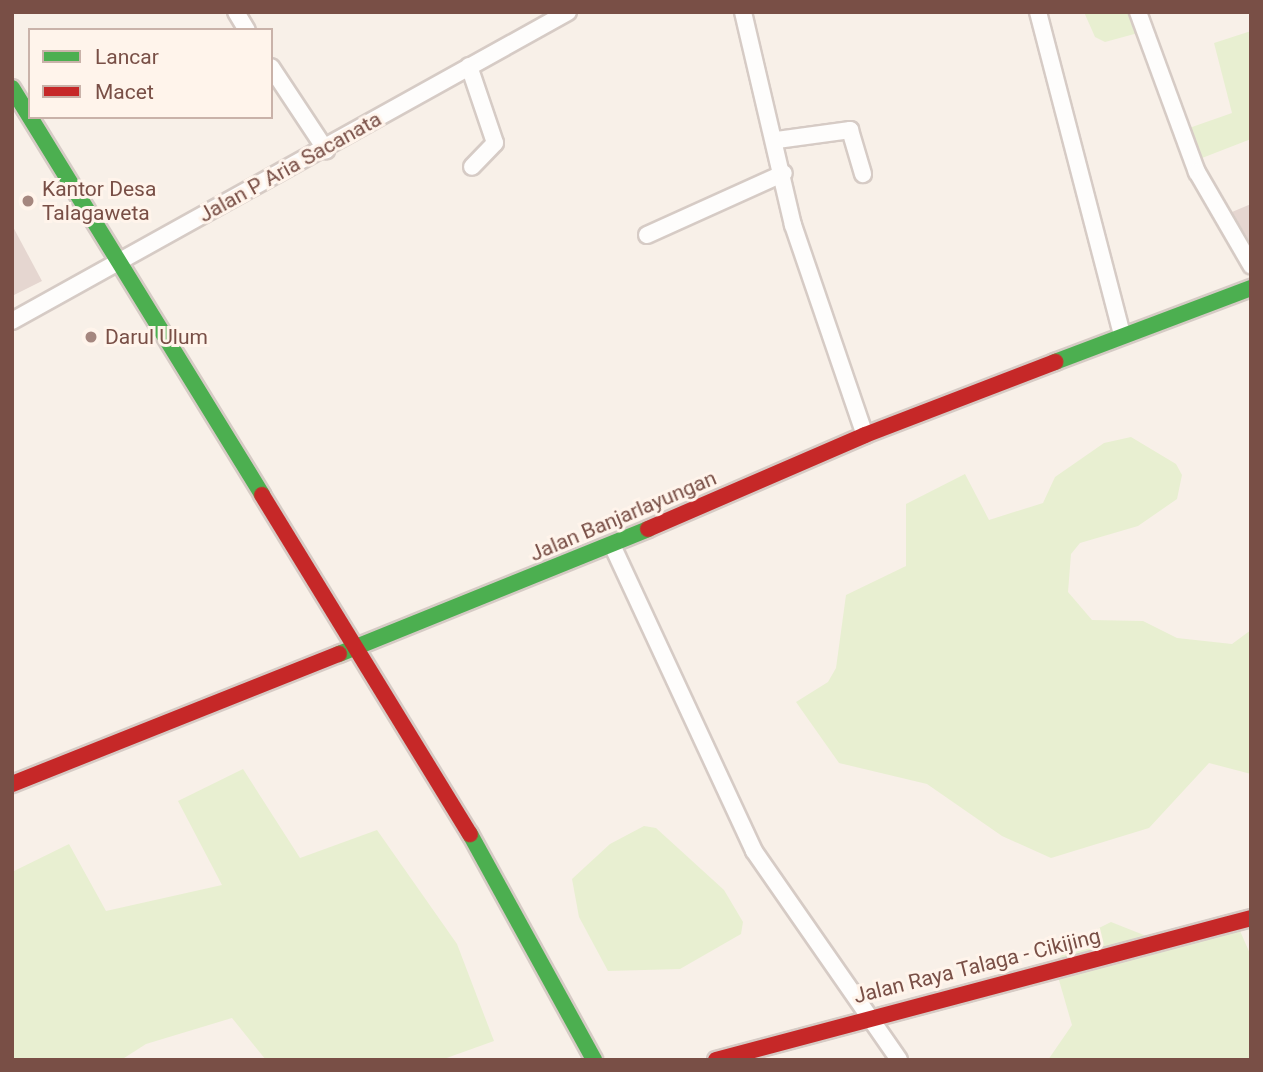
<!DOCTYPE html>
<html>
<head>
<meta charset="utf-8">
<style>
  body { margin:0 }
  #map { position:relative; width:1263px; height:1072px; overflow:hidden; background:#f8f0e8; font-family:Roboto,sans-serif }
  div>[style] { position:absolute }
  .green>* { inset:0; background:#e8efd1 }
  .building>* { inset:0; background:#e5d6d0 }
  .roads { filter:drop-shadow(2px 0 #d6cbc5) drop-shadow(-2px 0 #d6cbc5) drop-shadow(0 2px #d6cbc5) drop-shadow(0 -2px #d6cbc5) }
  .street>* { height:16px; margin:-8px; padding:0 8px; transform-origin:8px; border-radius:8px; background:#fefdfc }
  .fast>* { height:16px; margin:-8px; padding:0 8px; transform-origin:8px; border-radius:8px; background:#4caf50 }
  .jam>* { height:16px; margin:-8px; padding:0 8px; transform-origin:8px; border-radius:8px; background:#c62828 }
  .dots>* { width:19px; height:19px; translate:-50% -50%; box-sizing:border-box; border:4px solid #fff4eb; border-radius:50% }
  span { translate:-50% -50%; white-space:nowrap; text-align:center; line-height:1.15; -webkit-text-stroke:6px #fff4eb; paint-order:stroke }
  .street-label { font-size:21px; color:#794f46 }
  .poi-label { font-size:21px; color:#794f46 }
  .left { translate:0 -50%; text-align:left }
  .frame { position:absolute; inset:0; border:14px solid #794f46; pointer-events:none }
  .legend { position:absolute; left:28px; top:28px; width:245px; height:91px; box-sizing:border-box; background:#fff4eb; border:2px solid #c9b2a9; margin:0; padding:9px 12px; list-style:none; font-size:21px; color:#794f46 }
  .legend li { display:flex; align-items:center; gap:14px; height:35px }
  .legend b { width:35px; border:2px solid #c9b2a9 }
</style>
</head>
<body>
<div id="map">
  <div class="green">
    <i style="clip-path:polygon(1084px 12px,1136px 12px,1138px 33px,1105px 42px,1095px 37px)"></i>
    <i style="clip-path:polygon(1251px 31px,1251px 139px,1184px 165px,1172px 134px,1232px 113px,1214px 43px)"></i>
    <i style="clip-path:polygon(1131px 437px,1176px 464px,1182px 475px,1177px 499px,1138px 526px,1080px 543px,1071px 554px,1068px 592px,1092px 620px,1143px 621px,1177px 638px,1232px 644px,1251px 630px,1251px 774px,1209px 763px,1149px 828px,1051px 858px,1002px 836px,927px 784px,839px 763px,796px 702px,828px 682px,836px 668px,846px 595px,906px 566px,906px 504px,965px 474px,989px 520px,1043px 503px,1055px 477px,1104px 443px)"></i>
    <i style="clip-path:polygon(243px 769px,300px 858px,377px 830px,457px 944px,494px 1041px,441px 1060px,266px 1060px,232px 1018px,146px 1044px,121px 1060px,12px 1060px,12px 872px,69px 844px,106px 911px,222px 885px,178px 801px)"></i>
    <i style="clip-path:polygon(644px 826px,656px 828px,724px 890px,743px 922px,741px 934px,680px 969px,608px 971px,579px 917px,572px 879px,610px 844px)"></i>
    <i style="clip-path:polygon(1111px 922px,1164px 943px,1237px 924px,1251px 956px,1251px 1060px,1048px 1060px,1072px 1025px,1054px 963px,1079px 938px)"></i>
  </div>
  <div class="building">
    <i style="clip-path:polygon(1251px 204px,1251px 244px,1232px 212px)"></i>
    <i style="clip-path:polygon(12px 225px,42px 281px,12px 296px)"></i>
  </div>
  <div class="roads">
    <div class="street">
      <i style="left:236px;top:12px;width:21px;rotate:59deg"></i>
      <i style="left:743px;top:12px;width:219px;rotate:76.8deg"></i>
      <i style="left:793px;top:225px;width:222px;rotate:71.1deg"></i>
      <i style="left:1038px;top:12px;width:333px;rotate:75.4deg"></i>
      <i style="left:1138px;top:12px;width:171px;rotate:69.8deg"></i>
      <i style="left:1197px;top:172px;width:108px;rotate:59.9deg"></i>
      <i style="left:469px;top:66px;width:81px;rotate:71.3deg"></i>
      <i style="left:495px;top:143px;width:33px;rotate:134deg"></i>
      <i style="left:271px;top:67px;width:100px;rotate:56.5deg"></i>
      <i style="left:777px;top:140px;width:74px;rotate:-7.8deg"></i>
      <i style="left:850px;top:130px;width:46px;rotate:73.5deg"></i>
      <i style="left:647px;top:235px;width:150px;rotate:-24.3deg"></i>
      <i style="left:12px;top:321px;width:636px;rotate:-29.06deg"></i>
      <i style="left:612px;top:545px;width:337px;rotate:65.1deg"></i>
      <i style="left:754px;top:851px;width:254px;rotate:55.2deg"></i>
    </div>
    <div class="fast">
      <i style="left:12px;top:88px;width:478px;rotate:58.4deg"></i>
      <i style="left:1055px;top:362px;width:210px;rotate:-20.7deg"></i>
      <i style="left:339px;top:654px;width:333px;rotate:-22deg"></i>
      <i style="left:470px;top:834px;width:258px;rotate:61.2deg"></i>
    </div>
    <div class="jam">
      <i style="left:262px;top:495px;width:398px;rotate:58.5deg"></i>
      <i style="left:648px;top:529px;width:236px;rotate:-23.4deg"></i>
      <i style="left:865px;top:435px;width:204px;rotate:-21deg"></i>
      <i style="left:12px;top:784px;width:352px;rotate:-21.7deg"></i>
      <i style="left:716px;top:1060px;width:554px;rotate:-14.86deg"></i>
    </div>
  </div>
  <div class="dots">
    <i style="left:28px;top:201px;background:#a5877f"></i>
    <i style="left:91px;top:337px;background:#a5877f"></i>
  </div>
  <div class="street-label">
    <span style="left:290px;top:167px;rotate:-29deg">Jalan P Aria Sacanata</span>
    <span style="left:623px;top:516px;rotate:-23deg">Jalan Banjarlayungan</span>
    <span style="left:977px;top:966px;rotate:-14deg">Jalan Raya Talaga - Cikijing</span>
  </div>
  <div class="poi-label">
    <span class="left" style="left:42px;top:201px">Kantor Desa<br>Talagaweta</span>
    <span class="left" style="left:105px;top:337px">Darul Ulum</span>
  </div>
  <div class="frame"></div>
  <ul class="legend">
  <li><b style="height:9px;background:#4caf50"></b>Lancar</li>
  <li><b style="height:9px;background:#c62828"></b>Macet</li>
  </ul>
</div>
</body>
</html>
